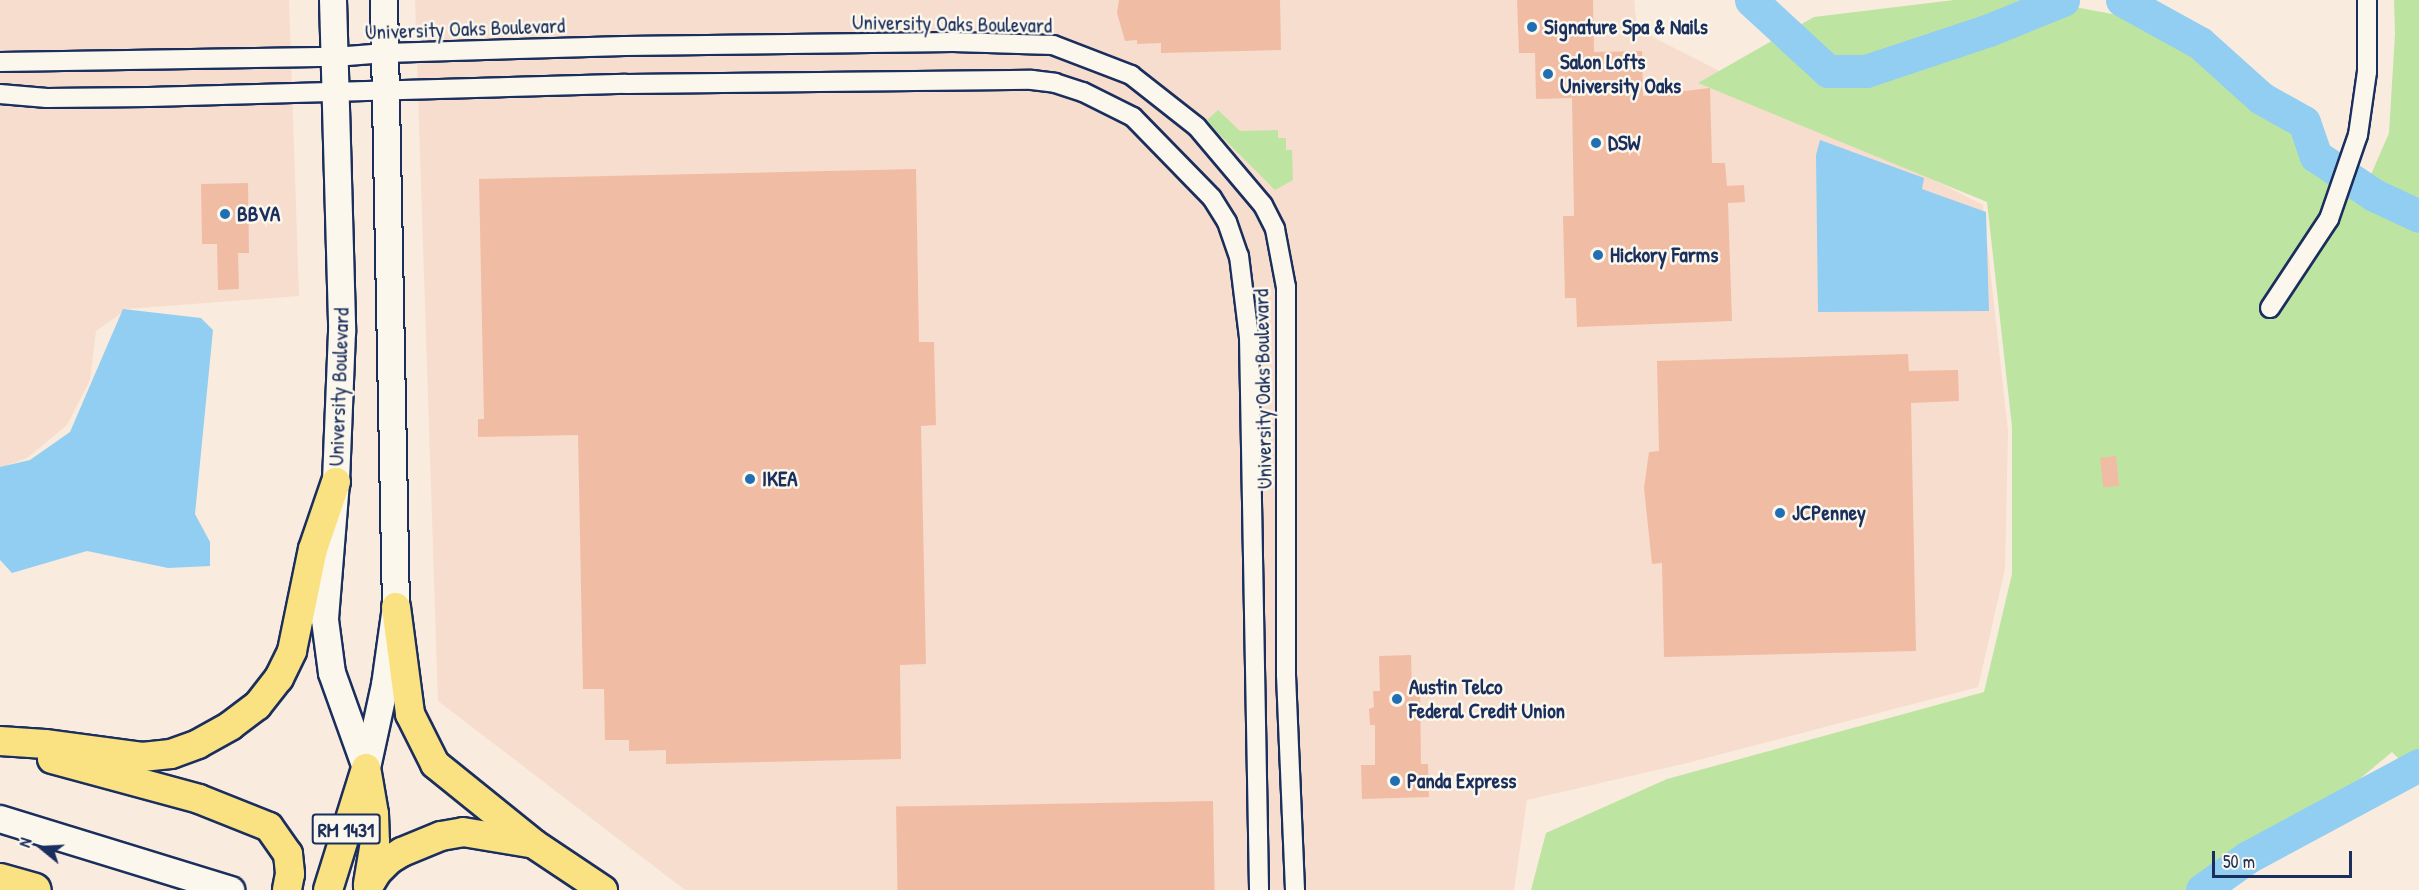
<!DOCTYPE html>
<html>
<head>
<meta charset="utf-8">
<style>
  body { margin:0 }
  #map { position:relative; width:2419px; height:890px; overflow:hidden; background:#f9ebde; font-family:"Patrick Hand",sans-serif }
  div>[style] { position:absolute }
  .built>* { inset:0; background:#f7ddcd }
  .green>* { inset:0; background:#bde5a1 }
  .water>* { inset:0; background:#91cef2 }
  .river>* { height:33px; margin:-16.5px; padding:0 16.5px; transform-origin:16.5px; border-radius:16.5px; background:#91cef2 }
  .building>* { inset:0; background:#f1bca4; transform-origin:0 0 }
  .roads { filter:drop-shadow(2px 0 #1b2f5e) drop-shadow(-2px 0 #1b2f5e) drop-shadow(0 2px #1b2f5e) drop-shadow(0 -2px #1b2f5e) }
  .minor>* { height:18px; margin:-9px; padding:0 9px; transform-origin:9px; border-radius:9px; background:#fbf7ec }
  .secondary>* { height:26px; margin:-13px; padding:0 13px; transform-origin:13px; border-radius:13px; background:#fbf7ec }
  .primary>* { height:28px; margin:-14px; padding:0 14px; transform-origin:14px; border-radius:14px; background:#fae181 }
  .motorway>* { height:33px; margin:-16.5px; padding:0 16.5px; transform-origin:16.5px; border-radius:16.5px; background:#fae181 }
  .dots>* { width:16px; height:16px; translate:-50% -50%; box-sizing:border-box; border:3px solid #fbf7ec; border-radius:50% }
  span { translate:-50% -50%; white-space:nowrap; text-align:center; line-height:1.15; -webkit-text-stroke:5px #fbf7ec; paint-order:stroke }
  .shield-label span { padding:2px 4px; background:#fbf7ec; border:2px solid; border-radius:4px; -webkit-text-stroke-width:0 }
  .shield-label { font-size:20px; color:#1b2f5e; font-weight:700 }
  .street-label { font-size:21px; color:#1b2f5e }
  .poi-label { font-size:21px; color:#1b2f5e; font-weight:700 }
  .left { translate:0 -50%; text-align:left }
  .north { position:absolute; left:12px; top:818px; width:60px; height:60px; -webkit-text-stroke:4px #fbf7ec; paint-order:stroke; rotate:288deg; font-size:16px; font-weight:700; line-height:24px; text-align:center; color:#1b2f5e }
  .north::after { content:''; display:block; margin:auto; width:21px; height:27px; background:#1b2f5e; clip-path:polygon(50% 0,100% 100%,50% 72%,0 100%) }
  .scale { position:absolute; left:2212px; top:851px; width:140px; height:27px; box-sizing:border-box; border:3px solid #1b2f5e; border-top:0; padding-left:8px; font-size:18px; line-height:21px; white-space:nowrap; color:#1b2f5e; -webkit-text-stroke:4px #fbf7ec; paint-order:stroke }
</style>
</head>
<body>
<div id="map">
  <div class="built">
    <i style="clip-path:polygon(0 0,289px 0,299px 296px,127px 309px,96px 331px,90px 380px,67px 425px,27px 458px,0 468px)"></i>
    <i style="clip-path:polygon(415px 0,1634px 0,1637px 29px,1983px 205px,2008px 431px,2005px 569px,1978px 687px,1687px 763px,1527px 800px,1514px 890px,685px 890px,438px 701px)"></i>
  </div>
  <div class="green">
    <i style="clip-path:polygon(1954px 0,2037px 0,2209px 32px,2363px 193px,2389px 133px,2395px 34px,2394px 0,2419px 0,2419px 779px,2392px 752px,2290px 837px,2221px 890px,1531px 890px,1546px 833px,1667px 779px,1984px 692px,2012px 574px,2012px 427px,1987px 202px,1698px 83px,1814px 17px)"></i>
    <i style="clip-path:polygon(1218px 110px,1240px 131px,1278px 130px,1278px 138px,1286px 138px,1286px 150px,1292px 150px,1293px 180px,1275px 190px,1206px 121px)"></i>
  </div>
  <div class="water">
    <i style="clip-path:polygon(1820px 140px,1924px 178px,1922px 189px,1986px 212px,1989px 311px,1818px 312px,1816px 155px)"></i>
    <i style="clip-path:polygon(123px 309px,201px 318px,213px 330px,195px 514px,210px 542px,210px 566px,168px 568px,87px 551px,12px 573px,0 560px,0 467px,30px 460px,70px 432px)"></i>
  </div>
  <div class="river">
    <i style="left:1751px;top:0;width:105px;rotate:42.7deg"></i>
    <i style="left:1828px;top:71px;width:38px"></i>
    <i style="left:1866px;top:71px;width:130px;rotate:-18.4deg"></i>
    <i style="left:1989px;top:30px;width:80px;rotate:-22.1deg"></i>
    <i style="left:2122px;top:0;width:89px;rotate:28.9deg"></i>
    <i style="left:2200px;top:43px;width:82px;rotate:42deg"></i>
    <i style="left:2261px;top:98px;width:49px;rotate:29.2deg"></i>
    <i style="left:2304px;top:122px;width:36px;rotate:71deg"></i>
    <i style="left:2316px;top:156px;width:70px;rotate:33.9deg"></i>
    <i style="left:2374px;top:195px;width:50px;rotate:25deg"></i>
    <i style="left:2202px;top:890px;width:57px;rotate:-35.7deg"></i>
    <i style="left:2248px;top:857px;width:194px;rotate:-28.3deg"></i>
  </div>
  <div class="building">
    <i style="clip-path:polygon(1119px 0,1280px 0,1281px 50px,1161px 53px,1161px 43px,1137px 44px,1137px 40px,1125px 41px,1117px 13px)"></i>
    <i style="clip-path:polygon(1517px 0,1593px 0,1594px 52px,1642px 51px,1643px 96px,1710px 88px,1712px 163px,1725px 163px,1727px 186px,1744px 185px,1745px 202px,1728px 203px,1732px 321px,1577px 327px,1576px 298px,1565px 298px,1563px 216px,1574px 216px,1572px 98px,1536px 99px,1535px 53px,1519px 53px)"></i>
    <i style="clip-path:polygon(916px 169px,919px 342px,934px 342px,936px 425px,921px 426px,926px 664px,900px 665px,901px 759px,666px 764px,666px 750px,629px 751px,629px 740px,605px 740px,604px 689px,583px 689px,578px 435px,478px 437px,478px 419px,484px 419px,479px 179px)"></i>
    <i style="clip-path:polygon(248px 183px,249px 253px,238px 253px,239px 289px,218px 290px,217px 244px,202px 244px,201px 184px)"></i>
    <i style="clip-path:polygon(1908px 354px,1909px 371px,1958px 370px,1959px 401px,1911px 403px,1916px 651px,1664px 657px,1662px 563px,1652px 564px,1644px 488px,1649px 452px,1659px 451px,1657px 361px)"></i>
    <i style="left:2116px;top:456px;width:30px;height:16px;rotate:84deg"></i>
    <i style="clip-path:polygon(1411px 655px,1412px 692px,1420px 691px,1421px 764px,1428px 764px,1429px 797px,1362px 799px,1361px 765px,1375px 765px,1375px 725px,1370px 725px,1369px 709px,1374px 707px,1373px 691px,1380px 691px,1379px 656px)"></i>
    <i style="left:1213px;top:801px;width:89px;height:317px;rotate:89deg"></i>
  </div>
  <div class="roads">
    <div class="minor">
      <i style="left:0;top:62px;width:335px;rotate:-0.9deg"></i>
      <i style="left:335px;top:57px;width:50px;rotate:-4.6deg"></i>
      <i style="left:385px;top:53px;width:240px;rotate:-1.7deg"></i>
      <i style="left:625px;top:46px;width:328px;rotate:-0.7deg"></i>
      <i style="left:953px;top:42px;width:100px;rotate:1.7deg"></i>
      <i style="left:1053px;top:45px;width:84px;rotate:21deg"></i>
      <i style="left:1131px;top:75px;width:84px;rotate:38.2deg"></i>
      <i style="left:1197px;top:127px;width:102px;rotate:49.8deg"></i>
      <i style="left:1263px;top:205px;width:27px;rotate:63deg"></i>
      <i style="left:1275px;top:229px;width:59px;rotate:79.3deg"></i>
      <i style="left:1286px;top:287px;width:388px;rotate:90deg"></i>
      <i style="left:1286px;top:675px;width:215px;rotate:87.6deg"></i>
      <i style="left:0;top:94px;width:47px;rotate:4.9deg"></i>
      <i style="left:47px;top:98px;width:102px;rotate:-0.6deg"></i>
      <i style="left:149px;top:97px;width:477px;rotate:-1.6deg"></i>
      <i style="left:626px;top:84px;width:406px;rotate:-0.6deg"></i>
      <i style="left:1032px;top:80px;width:23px;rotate:7deg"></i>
      <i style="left:1055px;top:83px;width:29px;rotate:18deg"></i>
      <i style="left:1083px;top:92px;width:56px;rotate:26.6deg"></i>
      <i style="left:1133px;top:117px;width:113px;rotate:45.7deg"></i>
      <i style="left:1212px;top:198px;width:28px;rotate:58deg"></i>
      <i style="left:1227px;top:222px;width:36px;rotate:71deg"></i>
      <i style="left:1239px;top:256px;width:82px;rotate:83deg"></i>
      <i style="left:1249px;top:337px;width:553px;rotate:88.96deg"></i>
      <i style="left:2270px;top:308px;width:107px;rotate:-56.5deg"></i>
      <i style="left:2329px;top:219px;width:89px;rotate:-71deg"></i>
      <i style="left:2358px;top:135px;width:64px;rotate:-81.9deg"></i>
      <i style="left:2367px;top:72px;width:72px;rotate:-90deg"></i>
    </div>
    <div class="secondary">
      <i style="left:333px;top:0;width:332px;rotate:88.4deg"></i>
      <i style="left:342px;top:332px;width:150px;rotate:92.3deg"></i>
      <i style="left:336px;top:482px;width:138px;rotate:94.6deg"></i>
      <i style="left:325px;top:620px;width:53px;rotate:82.5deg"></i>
      <i style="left:332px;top:673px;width:101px;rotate:70.3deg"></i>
      <i style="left:367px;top:768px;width:85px;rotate:-77.8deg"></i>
      <i style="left:385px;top:685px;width:79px;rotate:-82deg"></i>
      <i style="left:396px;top:607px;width:607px;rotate:-91.13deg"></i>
      <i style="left:0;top:819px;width:242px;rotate:17.1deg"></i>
    </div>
    <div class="primary">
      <i style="left:396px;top:607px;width:108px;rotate:82.5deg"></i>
      <i style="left:410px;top:714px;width:56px;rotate:63.4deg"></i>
      <i style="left:435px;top:764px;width:127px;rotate:38.9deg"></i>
      <i style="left:534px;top:844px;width:83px;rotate:33.7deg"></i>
      <i style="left:0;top:741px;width:45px;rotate:3.8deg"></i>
      <i style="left:45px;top:744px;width:98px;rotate:7.6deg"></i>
      <i style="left:142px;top:757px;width:29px;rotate:-6deg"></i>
      <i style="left:171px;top:754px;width:29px;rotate:-20deg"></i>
      <i style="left:198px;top:744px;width:37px;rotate:-29deg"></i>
      <i style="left:230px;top:726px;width:34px;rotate:-37deg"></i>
      <i style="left:257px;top:706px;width:36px;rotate:-52deg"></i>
      <i style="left:279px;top:678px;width:30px;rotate:-64deg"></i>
      <i style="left:292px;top:651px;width:104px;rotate:-78.4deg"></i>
      <i style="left:313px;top:549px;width:71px;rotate:-71.1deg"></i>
      <i style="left:52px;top:759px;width:152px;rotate:15.2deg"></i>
      <i style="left:199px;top:799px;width:75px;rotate:21.8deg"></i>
      <i style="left:269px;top:827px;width:33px;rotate:55deg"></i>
      <i style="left:288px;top:854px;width:20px;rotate:84deg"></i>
      <i style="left:290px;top:874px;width:16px;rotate:101deg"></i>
      <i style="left:367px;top:773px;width:42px;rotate:80.3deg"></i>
      <i style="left:374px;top:814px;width:28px;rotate:88deg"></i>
      <i style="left:375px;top:842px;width:43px;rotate:99.5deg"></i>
      <i style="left:368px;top:887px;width:17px;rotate:-59deg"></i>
      <i style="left:377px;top:872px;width:17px;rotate:-45deg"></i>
      <i style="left:389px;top:860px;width:15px;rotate:-32deg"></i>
      <i style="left:402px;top:852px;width:42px;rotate:-22.3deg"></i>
      <i style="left:441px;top:836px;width:22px;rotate:-10deg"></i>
      <i style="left:463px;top:832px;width:67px;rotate:9.5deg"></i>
      <i style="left:328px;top:890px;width:128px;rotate:-72.7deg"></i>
    </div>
    <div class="motorway">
      <i style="left:0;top:880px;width:35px;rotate:16deg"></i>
    </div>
  </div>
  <div class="dots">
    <i style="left:1532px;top:27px;background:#1f6fb2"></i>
    <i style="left:1548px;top:74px;background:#1f6fb2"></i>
    <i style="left:1596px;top:143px;background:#1f6fb2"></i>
    <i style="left:225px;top:214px;background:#1f6fb2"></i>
    <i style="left:1598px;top:255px;background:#1f6fb2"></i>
    <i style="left:750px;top:479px;background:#1f6fb2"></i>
    <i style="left:1780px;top:513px;background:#1f6fb2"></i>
    <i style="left:1397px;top:699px;background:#1f6fb2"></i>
    <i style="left:1395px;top:781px;background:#1f6fb2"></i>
  </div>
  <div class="shield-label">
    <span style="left:346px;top:829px">RM 1431</span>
  </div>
  <div class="street-label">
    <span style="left:952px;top:24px;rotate:1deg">University Oaks Boulevard</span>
    <span style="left:465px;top:29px;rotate:-2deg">University Oaks Boulevard</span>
    <span style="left:339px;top:387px;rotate:-88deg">University Boulevard</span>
    <span style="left:1263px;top:389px;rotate:-91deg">University Oaks Boulevard</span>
  </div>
  <div class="poi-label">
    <span class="left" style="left:1544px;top:27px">Signature Spa &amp; Nails</span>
    <span class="left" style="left:1560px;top:74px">Salon Lofts<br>University Oaks</span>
    <span class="left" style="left:1608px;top:143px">DSW</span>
    <span class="left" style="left:237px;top:214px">BBVA</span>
    <span class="left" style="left:1610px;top:255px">Hickory Farms</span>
    <span class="left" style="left:762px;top:479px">IKEA</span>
    <span class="left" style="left:1792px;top:513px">JCPenney</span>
    <span class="left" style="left:1409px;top:699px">Austin Telco<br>Federal Credit Union</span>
    <span class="left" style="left:1407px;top:781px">Panda Express</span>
  </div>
  <div class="north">N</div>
  <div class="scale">50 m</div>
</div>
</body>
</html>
